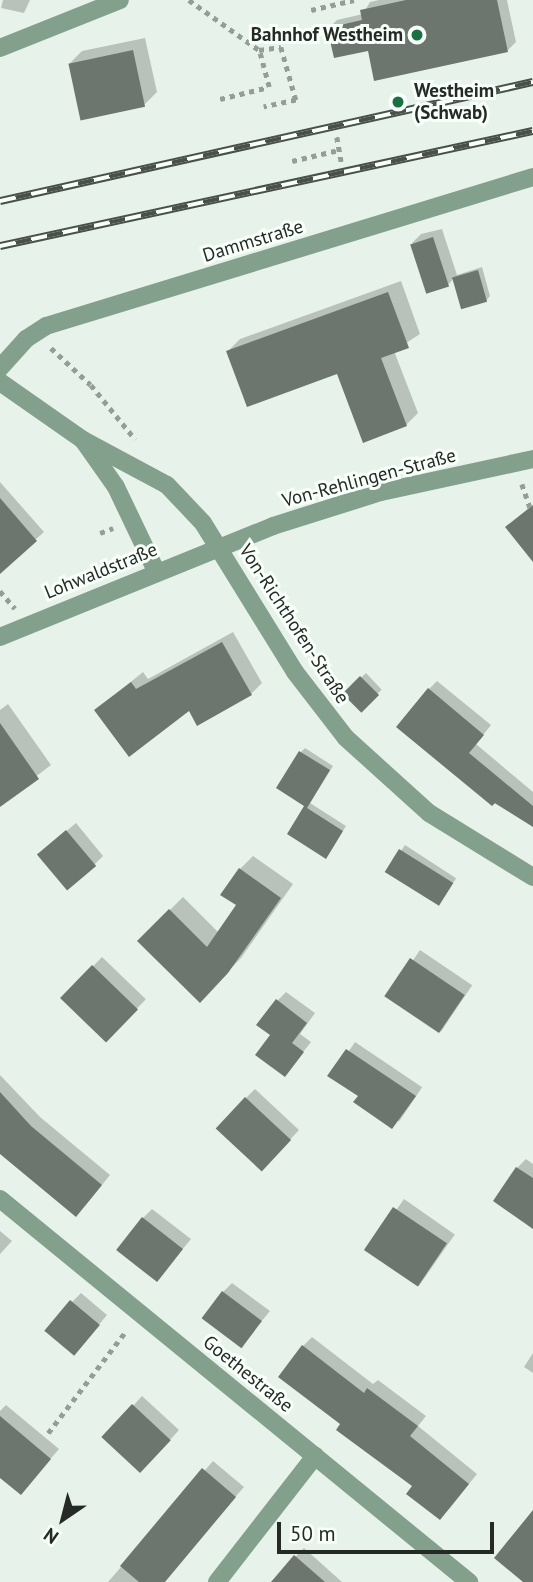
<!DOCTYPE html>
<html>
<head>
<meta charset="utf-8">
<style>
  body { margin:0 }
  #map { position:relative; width:533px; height:1582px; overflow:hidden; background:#e7f3ea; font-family:"PT Sans",sans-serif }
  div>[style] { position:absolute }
  .shadow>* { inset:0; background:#0003; transform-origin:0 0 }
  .building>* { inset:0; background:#6c766f; transform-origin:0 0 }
  .path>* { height:4.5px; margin-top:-2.25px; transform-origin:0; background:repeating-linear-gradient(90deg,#949d96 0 5px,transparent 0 10px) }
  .minor>* { height:18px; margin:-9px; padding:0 9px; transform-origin:9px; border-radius:9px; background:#82a08b }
  .rail>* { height:8px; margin-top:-4px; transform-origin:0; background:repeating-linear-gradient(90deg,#f8fffa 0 16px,#49504b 0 32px); box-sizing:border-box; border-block:2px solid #49504b }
  .dots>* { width:19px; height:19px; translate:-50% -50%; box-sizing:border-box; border:4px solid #f8fffa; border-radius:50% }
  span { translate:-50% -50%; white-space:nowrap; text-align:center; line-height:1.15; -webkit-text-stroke:6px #f8fffa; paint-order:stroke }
  .poi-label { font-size:19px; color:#252a26; font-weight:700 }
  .right { translate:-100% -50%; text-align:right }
  .left { translate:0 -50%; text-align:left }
  .street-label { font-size:19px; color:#252a26 }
  .north { position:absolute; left:28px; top:1484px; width:70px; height:70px; -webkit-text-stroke:5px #f8fffa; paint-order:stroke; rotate:215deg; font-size:19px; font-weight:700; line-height:28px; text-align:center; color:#252a26 }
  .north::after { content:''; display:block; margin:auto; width:24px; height:32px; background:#252a26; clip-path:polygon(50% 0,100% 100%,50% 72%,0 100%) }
  .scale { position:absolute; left:277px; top:1522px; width:217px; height:32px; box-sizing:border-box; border:4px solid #252a26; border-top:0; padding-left:9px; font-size:21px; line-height:24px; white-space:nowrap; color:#252a26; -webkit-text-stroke:5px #f8fffa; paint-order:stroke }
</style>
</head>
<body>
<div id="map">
  <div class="shadow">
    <i style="clip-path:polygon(3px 0,30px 0,24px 13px,1px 8px)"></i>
    <i style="clip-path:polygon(379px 0,507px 0,516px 42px,508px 50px,369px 49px,329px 28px,337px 20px,363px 14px,370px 2px)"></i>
    <i style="clip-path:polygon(145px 38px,157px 92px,144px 105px,69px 64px,82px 51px)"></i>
    <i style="clip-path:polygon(442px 229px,457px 275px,482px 267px,490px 296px,486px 301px,454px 278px,448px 285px,412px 243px,421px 234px)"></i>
    <i style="clip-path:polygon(401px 281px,420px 334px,394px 351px,418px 413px,406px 425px,338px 372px,228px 351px,240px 339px)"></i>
    <i style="clip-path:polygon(0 482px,44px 532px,4px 568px,0 564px)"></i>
    <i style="clip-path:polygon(233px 632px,262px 683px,251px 694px,190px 708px,96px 710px,143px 672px,148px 679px)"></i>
    <i style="left:366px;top:673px;width:23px;height:30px;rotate:47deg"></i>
    <i style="clip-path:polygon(437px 681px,491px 725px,476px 744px,533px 792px,533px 826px,482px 796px,429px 689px)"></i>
    <i style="clip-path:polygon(8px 704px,51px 765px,0 804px,0 710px)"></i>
    <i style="clip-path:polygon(305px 748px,333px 766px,310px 803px,346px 826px,330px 852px,289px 833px,307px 805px,301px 752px)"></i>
    <i style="clip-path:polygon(76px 823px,103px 856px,94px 865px,39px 854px)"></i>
    <i style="left:405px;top:845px;width:61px;height:32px;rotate:33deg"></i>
    <i style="clip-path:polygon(253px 856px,293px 884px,241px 958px,200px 1000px,139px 941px,183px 897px,219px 933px,238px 905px,240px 869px)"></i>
    <i style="left:420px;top:950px;width:63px;height:56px;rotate:34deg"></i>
    <i style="left:102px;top:957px;width:61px;height:57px;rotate:44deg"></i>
    <i style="clip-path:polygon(286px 992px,315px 1013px,300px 1034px,311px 1042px,285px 1075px,272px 1035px,277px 1001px)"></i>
    <i style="left:355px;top:1042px;width:81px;height:41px;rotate:34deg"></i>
    <i style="clip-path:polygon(0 1075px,40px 1117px,110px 1175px,85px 1206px,0 1147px)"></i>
    <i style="clip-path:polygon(255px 1089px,299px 1130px,271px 1160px,246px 1098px)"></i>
    <i style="clip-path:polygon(526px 1159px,533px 1164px,533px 1226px,517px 1168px)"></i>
    <i style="left:404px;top:1199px;width:62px;height:63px;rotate:35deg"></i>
    <i style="clip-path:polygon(152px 1209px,191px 1239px,158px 1279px,143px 1218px)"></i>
    <i style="clip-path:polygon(0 1231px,12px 1241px,0 1254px)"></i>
    <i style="clip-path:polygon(232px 1283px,270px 1311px,240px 1347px,223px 1292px)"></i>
    <i style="clip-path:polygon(81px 1293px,107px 1315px,83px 1344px,72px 1302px)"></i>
    <i style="clip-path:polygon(312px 1337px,373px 1384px,378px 1380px,426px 1416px,418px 1426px,477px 1474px,449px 1509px,414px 1486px,343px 1423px,303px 1346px)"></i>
    <i style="clip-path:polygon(533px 1353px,533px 1373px,524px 1367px)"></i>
    <i style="clip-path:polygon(142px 1396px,179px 1430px,150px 1462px,105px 1437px)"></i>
    <i style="clip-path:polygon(6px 1405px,59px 1449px,29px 1484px,0 1476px,0 1411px)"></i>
    <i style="clip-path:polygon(213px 1461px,244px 1487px,162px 1582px,108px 1582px)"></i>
    <i style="clip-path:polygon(304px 1548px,342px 1582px,271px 1582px)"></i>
  </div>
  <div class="building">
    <i style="clip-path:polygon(406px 0,497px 0,508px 52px,374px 81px,368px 51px,334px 58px,327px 28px,362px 20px,360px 10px)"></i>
    <i style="left:133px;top:50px;width:58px;height:66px;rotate:78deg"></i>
    <i style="left:433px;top:237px;width:52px;height:24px;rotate:72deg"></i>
    <i style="left:478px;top:270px;width:33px;height:27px;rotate:74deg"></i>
    <i style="clip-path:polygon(388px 292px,409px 348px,381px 358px,407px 426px,363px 443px,337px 374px,247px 407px,226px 351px)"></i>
    <i style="clip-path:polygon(0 498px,37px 541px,0 574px)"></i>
    <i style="clip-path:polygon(533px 505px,533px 562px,505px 527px)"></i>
    <i style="clip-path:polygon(222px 642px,252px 695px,197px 726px,189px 711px,129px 757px,94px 710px,131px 682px,136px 689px)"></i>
    <i style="left:360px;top:676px;width:27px;height:25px;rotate:45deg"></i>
    <i style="clip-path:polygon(428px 688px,484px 735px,469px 753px,533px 806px,533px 827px,495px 803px,492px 806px,396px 727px)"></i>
    <i style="clip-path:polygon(0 723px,39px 779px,0 807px)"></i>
    <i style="clip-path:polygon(299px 751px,330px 770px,307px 808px,343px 831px,326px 859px,287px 834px,304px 806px,276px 788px)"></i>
    <i style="left:66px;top:830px;width:47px;height:38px;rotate:50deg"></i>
    <i style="left:399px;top:849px;width:64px;height:27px;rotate:32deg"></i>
    <i style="clip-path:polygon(239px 868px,281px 898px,228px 973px,200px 1003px,137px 941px,169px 909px,207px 947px,236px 905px,220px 895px)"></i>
    <i style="left:410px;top:958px;width:66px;height:46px;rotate:34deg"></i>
    <i style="left:92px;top:965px;width:64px;height:46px;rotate:44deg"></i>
    <i style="clip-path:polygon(276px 999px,307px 1023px,292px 1043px,304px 1052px,285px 1077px,255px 1055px,270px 1035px,256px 1025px)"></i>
    <i style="clip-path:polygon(346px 1049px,416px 1096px,392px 1129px,353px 1102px,358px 1096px,327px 1076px)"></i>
    <i style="clip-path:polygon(0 1092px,31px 1126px,102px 1185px,76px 1217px,0 1154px)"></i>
    <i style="left:245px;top:1097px;width:63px;height:43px;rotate:43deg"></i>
    <i style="clip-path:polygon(516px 1167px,533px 1178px,533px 1229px,493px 1201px)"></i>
    <i style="left:393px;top:1207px;width:65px;height:52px;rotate:34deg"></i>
    <i style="left:142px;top:1217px;width:52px;height:42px;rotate:38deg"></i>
    <i style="left:222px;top:1291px;width:50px;height:34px;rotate:37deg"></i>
    <i style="left:70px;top:1300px;width:39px;height:40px;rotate:40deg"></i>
    <i style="clip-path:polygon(302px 1345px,364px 1393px,367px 1388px,418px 1426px,410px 1436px,469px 1484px,440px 1520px,406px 1494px,412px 1486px,336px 1430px,340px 1424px,278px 1377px)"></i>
    <i style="left:132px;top:1404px;width:53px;height:45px;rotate:43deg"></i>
    <i style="clip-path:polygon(0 1416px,51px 1459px,21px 1495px,0 1478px)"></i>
    <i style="clip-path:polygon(202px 1468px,236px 1497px,165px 1582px,139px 1582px,120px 1566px)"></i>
    <i style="clip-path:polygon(533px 1510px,533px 1582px,523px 1582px,494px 1558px)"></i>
    <i style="clip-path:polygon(294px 1555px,325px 1582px,271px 1582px)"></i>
  </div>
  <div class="path">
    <i style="left:189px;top:0;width:86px;rotate:35.5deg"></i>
    <i style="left:311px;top:10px;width:44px;rotate:-13.1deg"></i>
    <i style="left:220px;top:99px;width:50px;rotate:-13.8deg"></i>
    <i style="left:269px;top:87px;width:38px;rotate:-105deg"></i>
    <i style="left:259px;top:50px;width:22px;rotate:-8deg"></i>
    <i style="left:281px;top:47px;width:55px;rotate:74.2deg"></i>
    <i style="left:296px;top:100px;width:33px;rotate:168deg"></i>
    <i style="left:337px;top:137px;width:28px;rotate:80deg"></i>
    <i style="left:292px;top:161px;width:48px;rotate:-13.2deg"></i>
    <i style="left:51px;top:348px;width:54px;rotate:42.8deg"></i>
    <i style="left:91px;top:385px;width:70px;rotate:50.8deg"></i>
    <i style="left:522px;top:484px;width:28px;rotate:71deg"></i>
    <i style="left:100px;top:533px;width:14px;rotate:-21deg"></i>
    <i style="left:0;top:591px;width:23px;rotate:49deg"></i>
    <i style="left:48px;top:1433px;width:128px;rotate:-52.6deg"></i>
  </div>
  <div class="minor">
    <i style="left:0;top:48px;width:129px;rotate:-21.8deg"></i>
    <i style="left:0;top:368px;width:39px;rotate:-48deg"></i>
    <i style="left:26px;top:339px;width:24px;rotate:-33deg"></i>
    <i style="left:46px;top:326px;width:509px;rotate:-17.01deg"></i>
    <i style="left:0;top:382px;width:101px;rotate:34.9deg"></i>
    <i style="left:83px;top:440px;width:95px;rotate:28.2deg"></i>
    <i style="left:167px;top:485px;width:52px;rotate:46.5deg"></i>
    <i style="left:203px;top:523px;width:175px;rotate:58.3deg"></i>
    <i style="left:295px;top:672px;width:83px;rotate:52.3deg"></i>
    <i style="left:346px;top:738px;width:112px;rotate:42.1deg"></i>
    <i style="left:429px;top:813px;width:122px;rotate:31.6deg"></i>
    <i style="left:83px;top:440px;width:57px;rotate:54.9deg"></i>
    <i style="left:116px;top:487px;width:93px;rotate:64.5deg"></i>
    <i style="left:0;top:637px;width:295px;rotate:-22.1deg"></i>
    <i style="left:273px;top:526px;width:113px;rotate:-17.5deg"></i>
    <i style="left:381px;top:492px;width:156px;rotate:-12.2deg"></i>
    <i style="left:0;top:1199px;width:606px;rotate:39.24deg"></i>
    <i style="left:217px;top:1582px;width:160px;rotate:-52.1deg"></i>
  </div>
  <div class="rail">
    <i style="left:0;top:201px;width:546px;rotate:-12.59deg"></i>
    <i style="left:0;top:246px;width:545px;rotate:-12.18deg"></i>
  </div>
  <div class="dots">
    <i style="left:417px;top:35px;background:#1b7042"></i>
    <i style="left:398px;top:102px;background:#1b7042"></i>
  </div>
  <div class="poi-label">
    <span class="right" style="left:403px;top:35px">Bahnhof Westheim</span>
    <span class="left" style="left:414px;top:102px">Westheim<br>(Schwab)</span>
  </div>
  <div class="street-label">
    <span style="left:253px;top:241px;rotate:-17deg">Dammstraße</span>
    <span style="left:369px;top:478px;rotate:-15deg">Von-Rehlingen-Straße</span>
    <span style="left:101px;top:571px;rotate:-22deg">Lohwaldstraße</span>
    <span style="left:294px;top:624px;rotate:57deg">Von-Richthofen-Straße</span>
    <span style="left:248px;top:1374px;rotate:39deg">Goethestraße</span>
  </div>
  <div class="north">N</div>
  <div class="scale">50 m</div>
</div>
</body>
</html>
